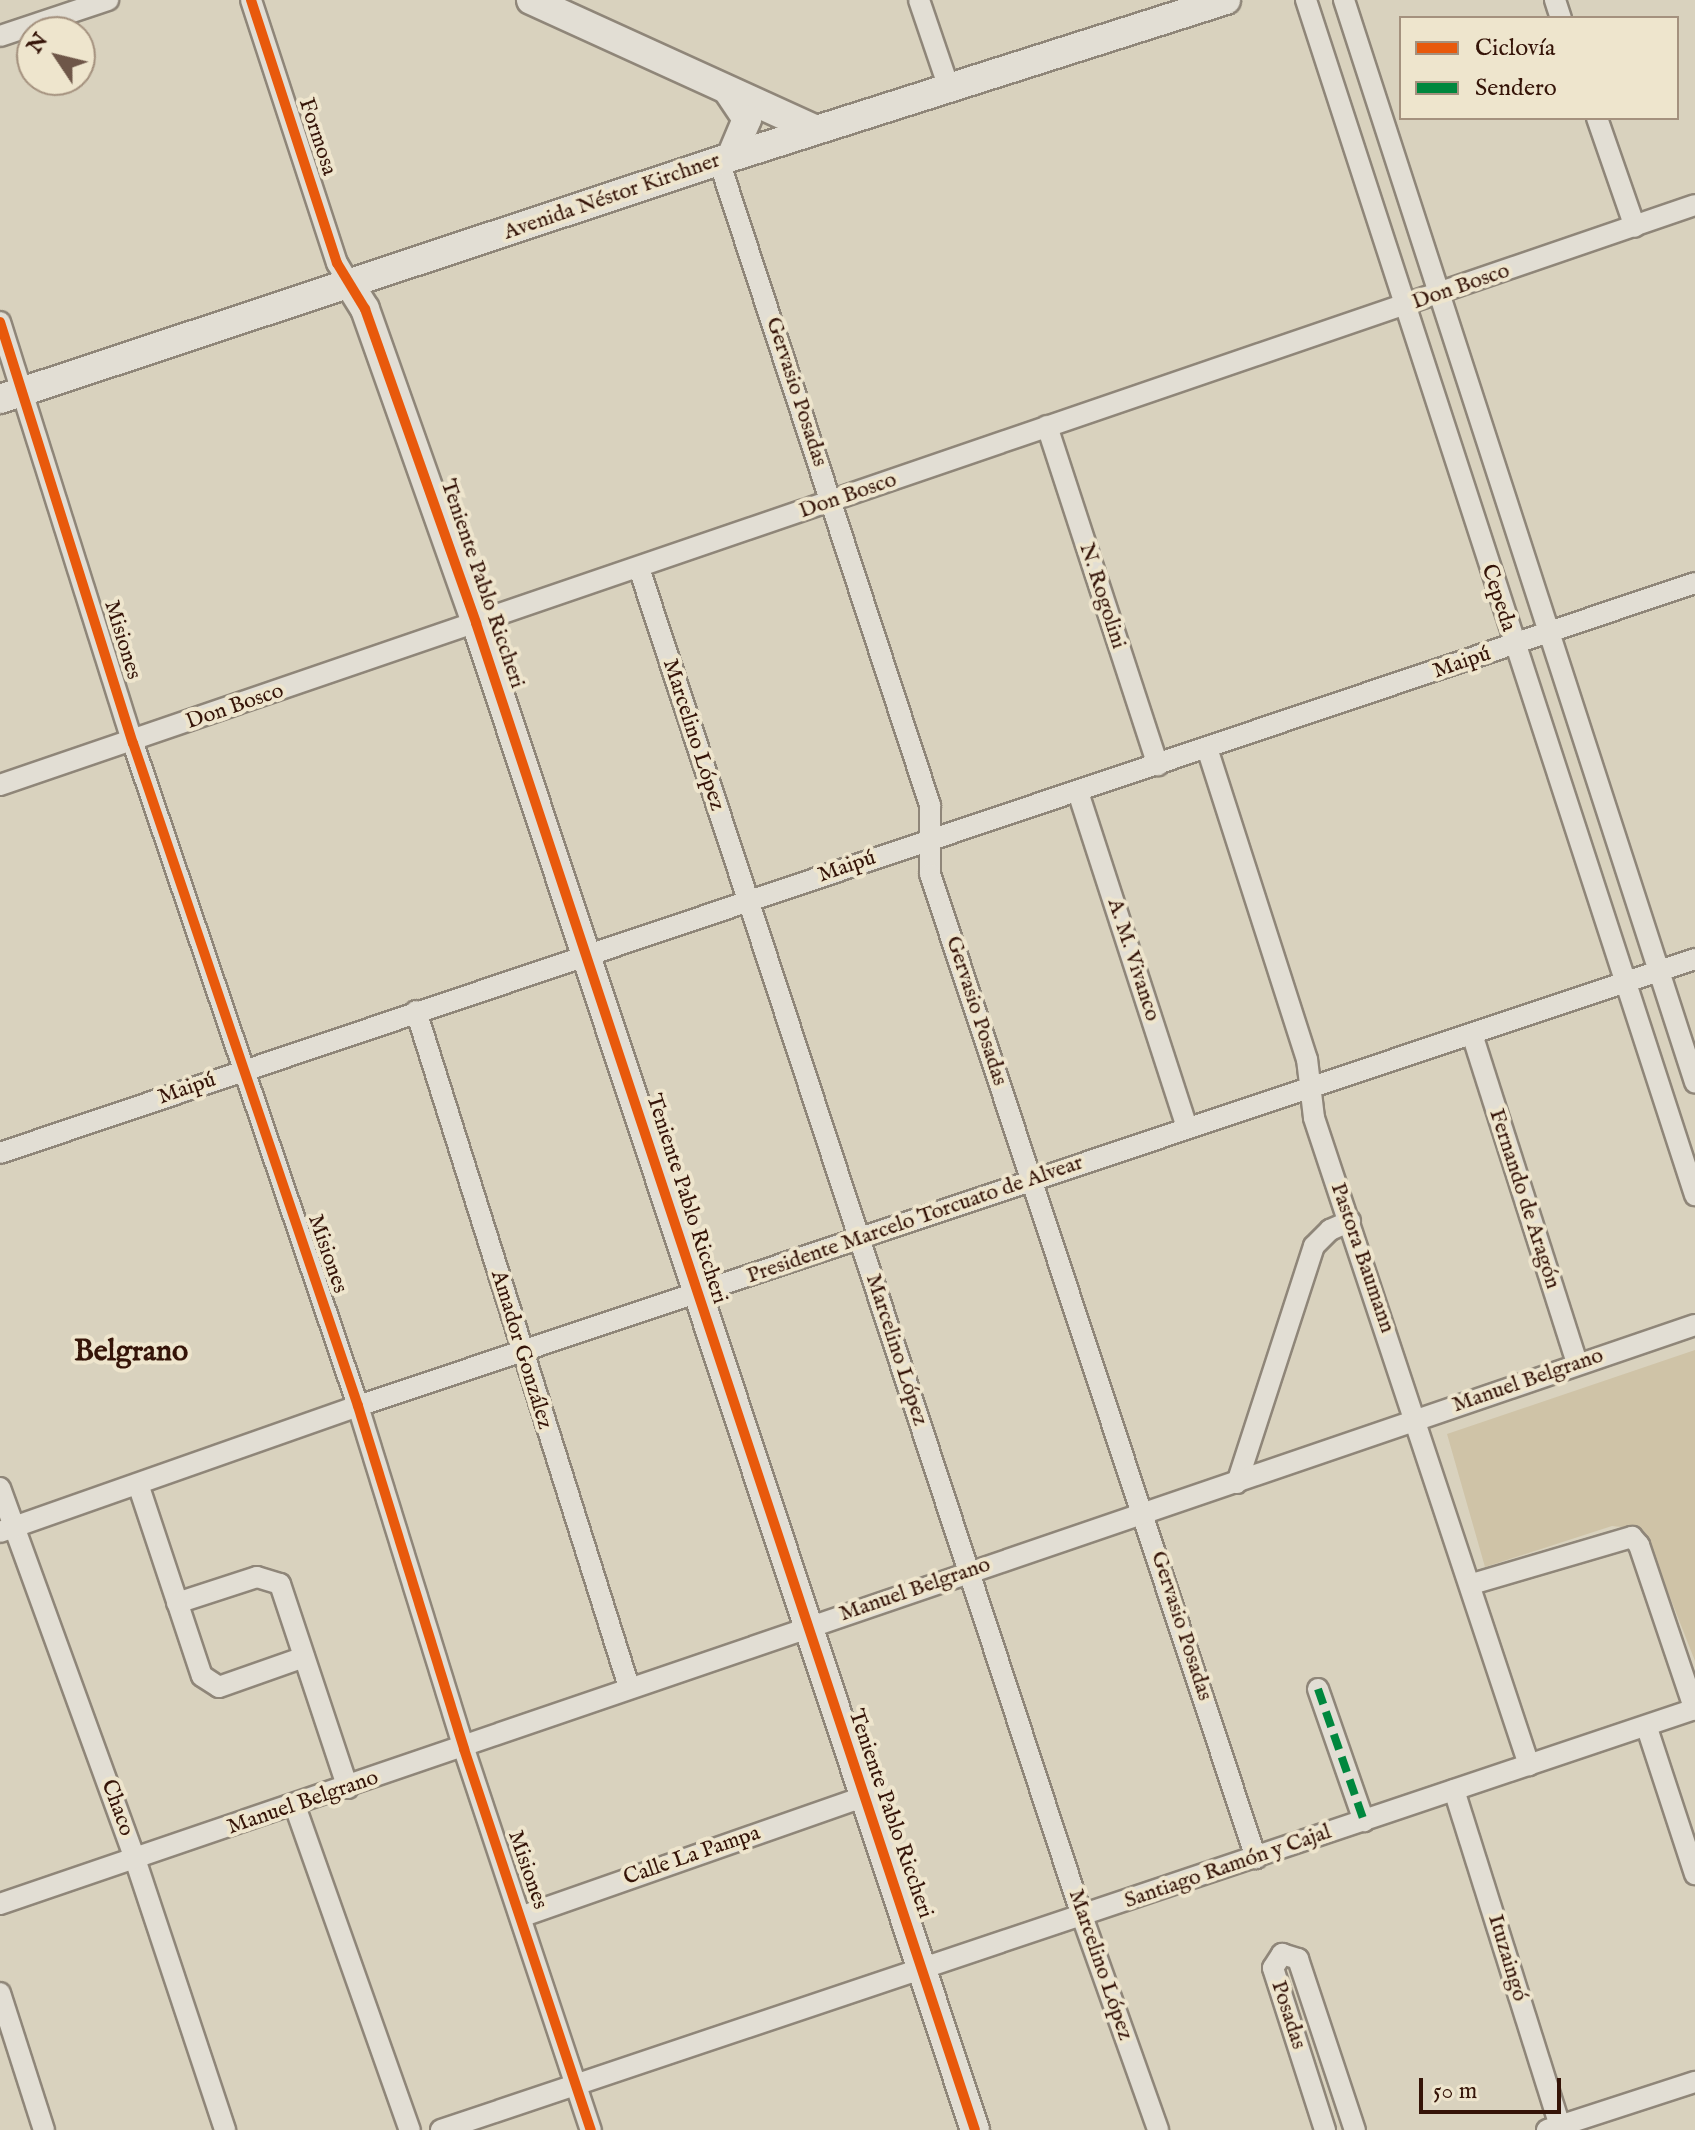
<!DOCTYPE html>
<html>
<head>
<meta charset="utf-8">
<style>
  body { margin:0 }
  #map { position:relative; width:1695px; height:2130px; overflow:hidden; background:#d9d2be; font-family:"IM FELL English",serif }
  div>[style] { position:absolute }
  .green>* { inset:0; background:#cfc3a7 }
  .roads { filter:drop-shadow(2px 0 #8f8679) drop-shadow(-2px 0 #8f8679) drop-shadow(0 2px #8f8679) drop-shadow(0 -2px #8f8679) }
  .street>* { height:20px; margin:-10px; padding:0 10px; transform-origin:10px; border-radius:10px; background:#e2ded4 }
  .secondary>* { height:28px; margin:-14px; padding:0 14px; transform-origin:14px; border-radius:14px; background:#e2ded4 }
  .quiet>* { height:8px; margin-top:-4px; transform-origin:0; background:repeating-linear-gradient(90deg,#00873e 0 16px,transparent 0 24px) }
  .cycleway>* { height:10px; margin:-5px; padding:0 5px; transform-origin:5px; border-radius:5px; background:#e8590c }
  span { translate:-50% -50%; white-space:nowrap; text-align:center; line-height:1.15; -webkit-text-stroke:8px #eee5cd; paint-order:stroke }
  .street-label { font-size:22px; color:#351408 }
  .district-label { font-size:30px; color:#351408; font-weight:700 }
  .legend { position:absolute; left:1399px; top:16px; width:280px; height:104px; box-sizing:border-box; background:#eee5cd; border:2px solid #a4917e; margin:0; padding:10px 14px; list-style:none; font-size:24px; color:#351408 }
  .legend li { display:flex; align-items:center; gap:16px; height:40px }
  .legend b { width:40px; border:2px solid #a4917e }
  .north { position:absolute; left:16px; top:16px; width:80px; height:80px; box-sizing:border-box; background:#eee5cd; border:2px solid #a4917e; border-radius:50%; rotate:305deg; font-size:22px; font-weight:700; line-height:32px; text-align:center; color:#351408 }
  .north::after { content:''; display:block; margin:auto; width:28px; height:36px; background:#6e5648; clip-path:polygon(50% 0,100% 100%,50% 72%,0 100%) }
  .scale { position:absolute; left:1419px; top:2078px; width:142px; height:36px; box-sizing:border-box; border:4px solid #351408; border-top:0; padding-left:10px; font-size:24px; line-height:28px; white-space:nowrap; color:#351408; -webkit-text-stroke:6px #eee5cd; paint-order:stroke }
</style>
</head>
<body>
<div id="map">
  <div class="green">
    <i style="clip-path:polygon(1695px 1350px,1695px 1661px,1646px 1536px,1631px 1528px,1612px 1526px,1485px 1567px,1447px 1434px)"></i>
  </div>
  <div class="roads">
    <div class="street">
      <i style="left:251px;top:0;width:277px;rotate:71.9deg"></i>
      <i style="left:337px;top:263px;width:26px;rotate:59deg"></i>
      <i style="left:919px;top:0;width:93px;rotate:71.2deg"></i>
      <i style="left:1306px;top:0;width:1257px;rotate:71.97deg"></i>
      <i style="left:1344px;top:0;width:1138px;rotate:72.03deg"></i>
      <i style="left:1555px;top:0;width:19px;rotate:72deg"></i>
      <i style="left:0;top:36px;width:114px;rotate:-18.4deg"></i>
      <i style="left:1597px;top:118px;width:115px;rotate:70.8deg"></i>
      <i style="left:719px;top:161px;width:678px;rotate:71.86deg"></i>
      <i style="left:930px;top:805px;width:69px;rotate:90deg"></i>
      <i style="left:930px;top:874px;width:1037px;rotate:71.67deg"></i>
      <i style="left:0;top:322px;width:442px;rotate:72.5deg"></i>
      <i style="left:133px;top:743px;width:700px;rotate:71.25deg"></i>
      <i style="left:358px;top:1406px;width:359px;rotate:72.8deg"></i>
      <i style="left:464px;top:1749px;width:402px;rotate:71.6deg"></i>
      <i style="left:1047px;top:426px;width:357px;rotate:71.9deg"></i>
      <i style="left:639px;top:568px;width:1419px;rotate:71.81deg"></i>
      <i style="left:1082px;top:1916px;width:227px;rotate:70.4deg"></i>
      <i style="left:1207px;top:748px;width:327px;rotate:72.2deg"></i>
      <i style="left:1307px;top:1059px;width:59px;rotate:83.2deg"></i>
      <i style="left:1314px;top:1118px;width:682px;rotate:71.62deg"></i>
      <i style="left:0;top:785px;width:1791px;rotate:-18.89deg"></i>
      <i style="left:1078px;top:792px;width:353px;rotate:72deg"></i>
      <i style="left:416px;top:1011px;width:709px;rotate:72.51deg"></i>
      <i style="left:1472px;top:1034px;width:346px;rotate:72.3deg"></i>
      <i style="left:0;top:1153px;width:1788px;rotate:-18.59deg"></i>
      <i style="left:1237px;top:1483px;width:249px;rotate:-72deg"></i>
      <i style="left:1314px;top:1246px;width:23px;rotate:-45deg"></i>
      <i style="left:1330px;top:1230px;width:22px;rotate:-24deg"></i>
      <i style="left:139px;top:1487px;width:199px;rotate:71.6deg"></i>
      <i style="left:202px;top:1676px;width:20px;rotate:33deg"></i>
      <i style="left:219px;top:1687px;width:90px;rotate:-19.4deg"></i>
      <i style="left:0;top:1488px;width:395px;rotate:70deg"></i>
      <i style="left:135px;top:1859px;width:286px;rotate:71.6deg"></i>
      <i style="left:0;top:1532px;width:380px;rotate:-19.4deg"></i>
      <i style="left:358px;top:1406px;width:1410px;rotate:-18.49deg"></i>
      <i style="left:1472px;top:1584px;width:167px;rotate:-16.4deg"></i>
      <i style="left:1632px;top:1537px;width:11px;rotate:49deg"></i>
      <i style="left:1639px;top:1545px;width:174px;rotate:71.3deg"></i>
      <i style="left:177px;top:1603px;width:84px;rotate:-18deg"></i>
      <i style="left:257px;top:1577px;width:24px;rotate:17deg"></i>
      <i style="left:280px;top:1584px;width:215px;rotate:71.6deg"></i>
      <i style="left:1318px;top:1689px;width:140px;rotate:70.8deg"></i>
      <i style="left:1647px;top:1728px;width:154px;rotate:71.8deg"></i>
      <i style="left:1454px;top:1790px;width:352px;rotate:72.5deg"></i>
      <i style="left:295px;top:1806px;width:344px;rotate:70.5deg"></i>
      <i style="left:0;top:1904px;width:1791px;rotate:-18.86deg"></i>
      <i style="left:523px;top:1916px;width:359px;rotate:-19.3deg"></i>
      <i style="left:0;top:1993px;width:144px;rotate:72.2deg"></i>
      <i style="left:441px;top:2130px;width:1323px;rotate:-18.56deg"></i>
      <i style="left:1325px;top:2130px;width:170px;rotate:-107.8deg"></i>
      <i style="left:1273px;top:1968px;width:17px;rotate:-57deg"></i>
      <i style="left:1282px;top:1954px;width:17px;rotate:17deg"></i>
      <i style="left:1298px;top:1959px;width:180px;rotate:71.6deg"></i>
      <i style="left:1547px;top:2130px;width:156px;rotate:-18deg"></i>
    </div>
    <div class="secondary">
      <i style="left:531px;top:0;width:313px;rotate:24.5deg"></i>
      <i style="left:728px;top:91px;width:34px;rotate:56deg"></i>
      <i style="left:747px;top:119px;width:41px;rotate:112.8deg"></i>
      <i style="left:350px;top:285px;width:28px;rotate:58deg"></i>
      <i style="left:365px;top:309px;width:333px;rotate:70.5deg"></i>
      <i style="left:476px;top:623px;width:1587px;rotate:71.68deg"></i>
      <i style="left:0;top:399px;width:757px;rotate:-18.32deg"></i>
      <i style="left:719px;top:161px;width:532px;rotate:-17.62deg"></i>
    </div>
  </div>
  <div class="quiet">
    <i style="left:1318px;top:1689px;width:140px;rotate:70.8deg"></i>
  </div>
  <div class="cycleway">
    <i style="left:251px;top:0;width:277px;rotate:71.9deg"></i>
    <i style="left:337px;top:263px;width:54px;rotate:58.7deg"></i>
    <i style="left:365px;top:309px;width:333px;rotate:70.5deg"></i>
    <i style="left:476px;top:623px;width:1587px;rotate:71.68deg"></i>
    <i style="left:0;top:322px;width:442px;rotate:72.5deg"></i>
    <i style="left:133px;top:743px;width:700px;rotate:71.25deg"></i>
    <i style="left:358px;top:1406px;width:359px;rotate:72.8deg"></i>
    <i style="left:464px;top:1749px;width:402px;rotate:71.6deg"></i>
  </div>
  <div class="street-label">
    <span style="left:317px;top:137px;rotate:72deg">Formosa</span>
    <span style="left:612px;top:197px;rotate:-19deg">Avenida Néstor Kirchner</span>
    <span style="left:1461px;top:287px;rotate:-19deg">Don Bosco</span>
    <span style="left:796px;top:392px;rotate:72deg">Gervasio Posadas</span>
    <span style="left:848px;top:496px;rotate:-19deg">Don Bosco</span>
    <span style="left:482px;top:584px;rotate:71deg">Teniente Pablo Riccheri</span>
    <span style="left:1102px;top:596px;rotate:72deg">N. Rogolini</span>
    <span style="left:1498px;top:598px;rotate:72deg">Cepeda</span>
    <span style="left:122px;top:640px;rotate:73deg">Misiones</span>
    <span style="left:1462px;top:663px;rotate:-19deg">Maipú</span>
    <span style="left:235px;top:707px;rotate:-19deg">Don Bosco</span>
    <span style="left:693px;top:735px;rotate:72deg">Marcelino López</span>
    <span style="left:847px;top:867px;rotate:-19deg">Maipú</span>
    <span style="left:1133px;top:960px;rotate:72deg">A. M. Vivanco</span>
    <span style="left:976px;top:1011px;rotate:72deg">Gervasio Posadas</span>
    <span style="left:187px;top:1089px;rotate:-19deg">Maipú</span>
    <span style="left:686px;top:1199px;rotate:72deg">Teniente Pablo Riccheri</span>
    <span style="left:1524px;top:1199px;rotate:72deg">Fernando de Aragón</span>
    <span style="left:915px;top:1220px;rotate:-19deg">Presidente Marcelo Torcuato de Alvear</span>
    <span style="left:327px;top:1254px;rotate:71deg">Misiones</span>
    <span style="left:1362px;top:1258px;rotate:71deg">Pastora Baumann</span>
    <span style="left:521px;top:1350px;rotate:73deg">Amador González</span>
    <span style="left:896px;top:1350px;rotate:72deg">Marcelino López</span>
    <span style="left:1528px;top:1381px;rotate:-19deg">Manuel Belgrano</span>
    <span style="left:915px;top:1590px;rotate:-19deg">Manuel Belgrano</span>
    <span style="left:1181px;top:1626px;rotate:72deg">Gervasio Posadas</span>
    <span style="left:303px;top:1803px;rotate:-19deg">Manuel Belgrano</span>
    <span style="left:117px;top:1808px;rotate:70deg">Chaco</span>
    <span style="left:890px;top:1814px;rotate:71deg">Teniente Pablo Riccheri</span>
    <span style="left:692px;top:1856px;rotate:-19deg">Calle La Pampa</span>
    <span style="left:1228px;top:1867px;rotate:-19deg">Santiago Ramón y Cajal</span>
    <span style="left:527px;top:1870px;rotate:71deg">Misiones</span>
    <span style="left:1507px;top:1958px;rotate:73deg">Ituzaingó</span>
    <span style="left:1100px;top:1965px;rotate:71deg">Marcelino López</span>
    <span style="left:1288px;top:2015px;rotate:72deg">Posadas</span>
  </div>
  <div class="district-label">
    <span style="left:131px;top:1352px">Belgrano</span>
  </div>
  <ul class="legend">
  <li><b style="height:10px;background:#e8590c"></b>Ciclovía</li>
  <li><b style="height:10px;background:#00873e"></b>Sendero</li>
  </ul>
  <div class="north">N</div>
  <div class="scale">50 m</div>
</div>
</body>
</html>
